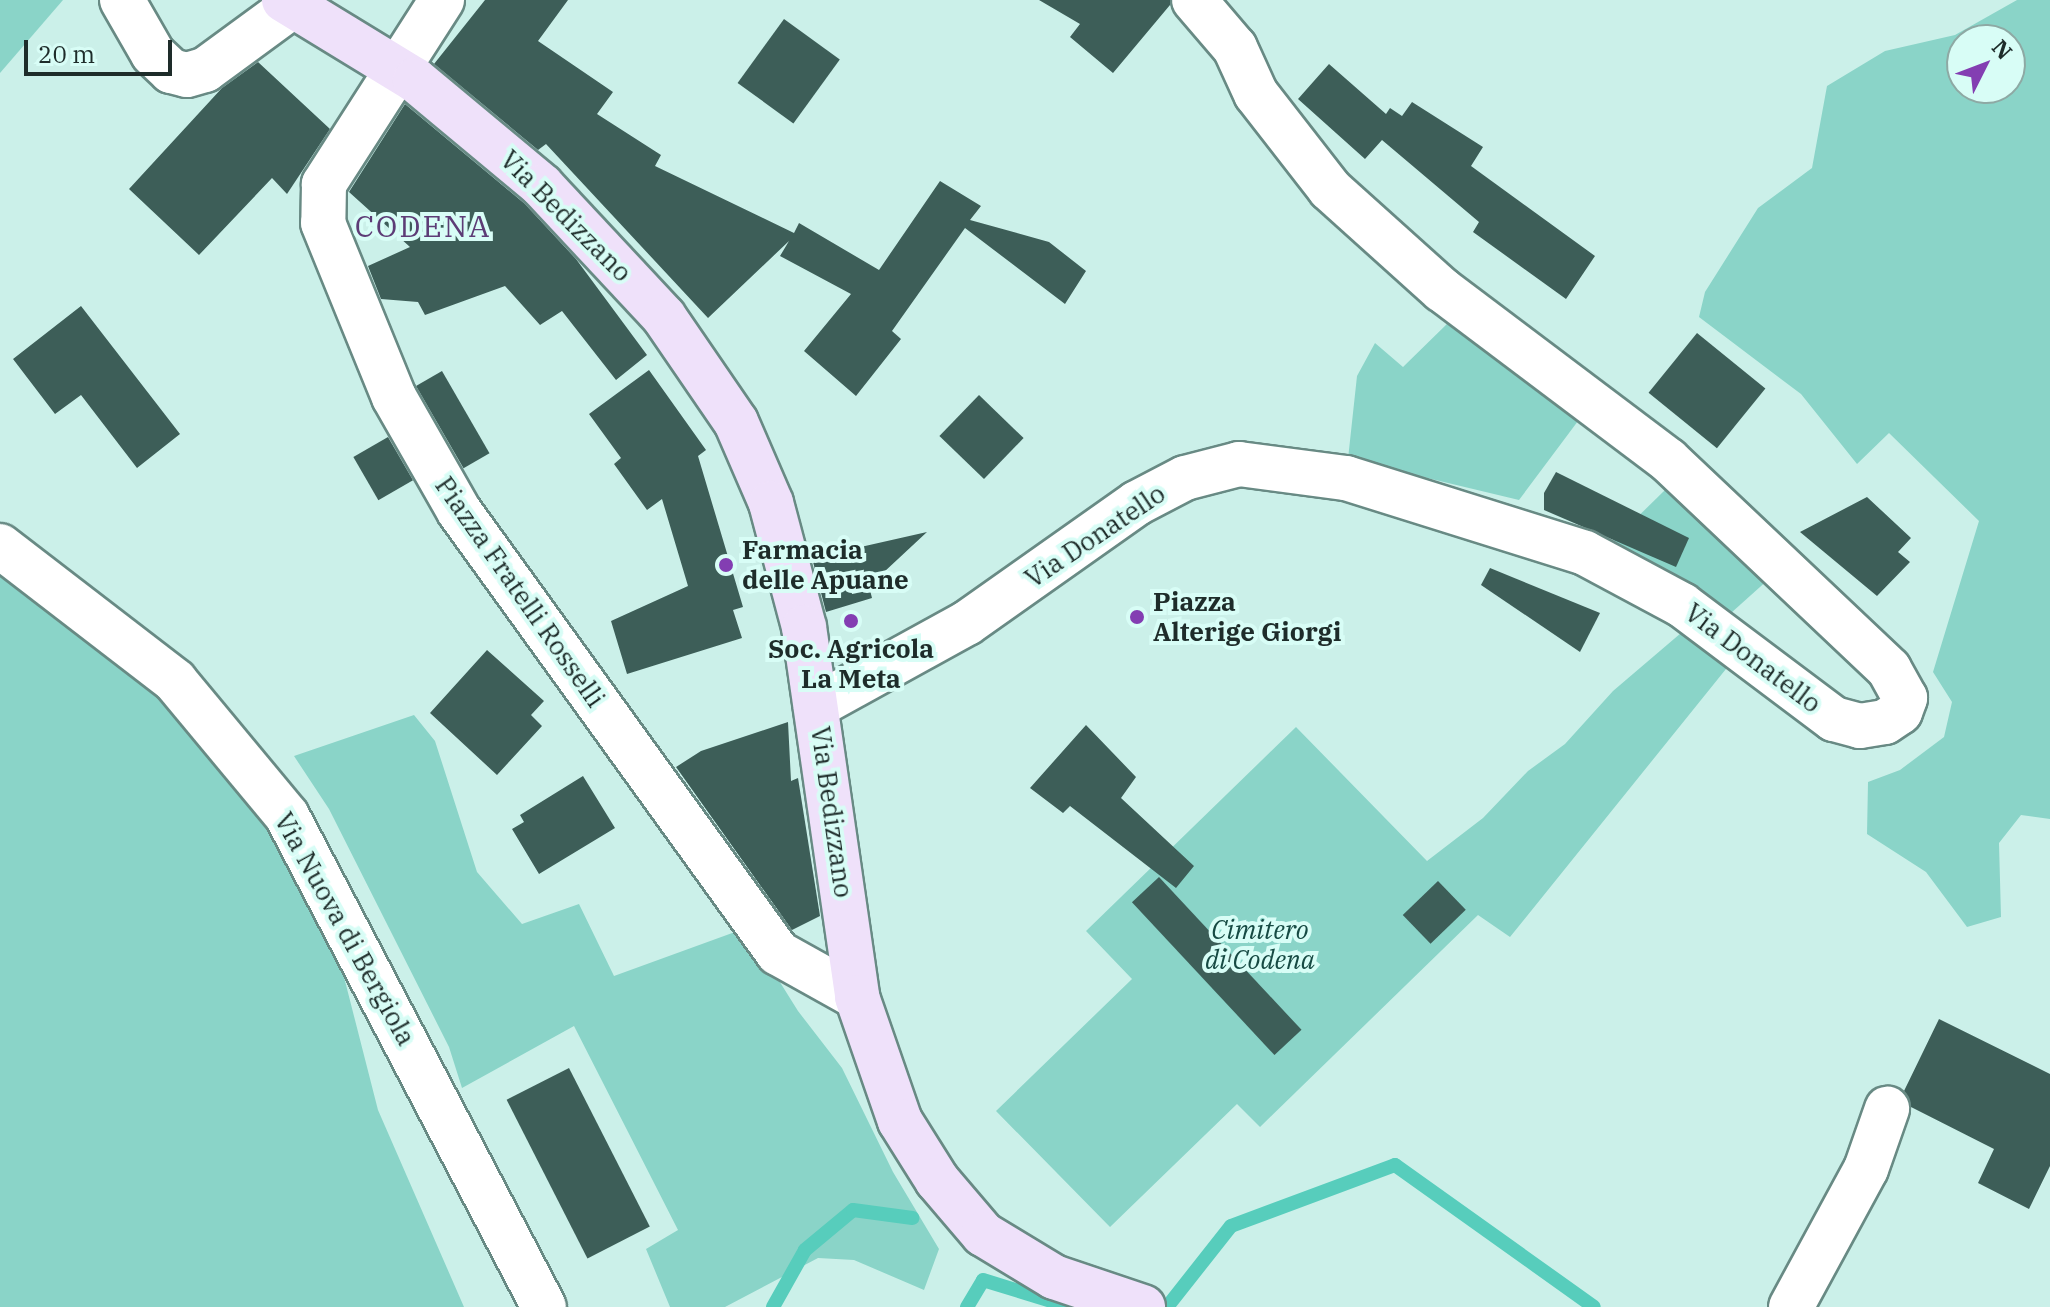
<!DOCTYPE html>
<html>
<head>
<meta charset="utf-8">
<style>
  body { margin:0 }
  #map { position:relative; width:2050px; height:1307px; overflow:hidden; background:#cbf0e9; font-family:"IBM Plex Serif",serif }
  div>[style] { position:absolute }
  .green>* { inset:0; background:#8ad4c8 }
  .stream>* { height:14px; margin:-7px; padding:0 7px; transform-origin:7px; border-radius:7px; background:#57cdbc }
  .building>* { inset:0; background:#3d5e58; transform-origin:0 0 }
  .roads { filter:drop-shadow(2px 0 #688a84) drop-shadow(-2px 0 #688a84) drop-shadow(0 2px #688a84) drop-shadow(0 -2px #688a84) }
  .street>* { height:44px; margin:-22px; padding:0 22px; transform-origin:22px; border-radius:22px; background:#fff }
  .secondary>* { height:44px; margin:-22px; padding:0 22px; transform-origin:22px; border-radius:22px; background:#efe1fa }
  .dots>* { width:22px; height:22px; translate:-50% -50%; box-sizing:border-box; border:4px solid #d8fdf6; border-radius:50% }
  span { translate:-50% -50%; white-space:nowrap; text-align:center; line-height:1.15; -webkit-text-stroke:8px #d8fdf6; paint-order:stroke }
  .street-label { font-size:26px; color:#1e2c2a }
  .poi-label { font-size:26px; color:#1e2c2a; font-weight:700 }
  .left { translate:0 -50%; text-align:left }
  .park-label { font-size:26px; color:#164a43; font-style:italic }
  .quarter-label { font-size:30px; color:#5d3c76; letter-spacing:2px }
  .north { position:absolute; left:1946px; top:24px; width:80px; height:80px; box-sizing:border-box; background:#d8fdf6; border:2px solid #8ea9a4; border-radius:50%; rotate:48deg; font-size:22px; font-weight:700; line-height:32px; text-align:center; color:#1e2c2a }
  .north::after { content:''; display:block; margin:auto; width:28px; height:36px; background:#833eb2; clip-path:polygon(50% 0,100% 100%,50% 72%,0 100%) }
  .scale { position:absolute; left:24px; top:40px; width:148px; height:36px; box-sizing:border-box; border:4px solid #1e2c2a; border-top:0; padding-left:10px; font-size:24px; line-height:28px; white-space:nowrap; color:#1e2c2a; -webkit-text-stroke:6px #d8fdf6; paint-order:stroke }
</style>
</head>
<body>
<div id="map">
  <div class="green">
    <i style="clip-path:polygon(0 0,63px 0,0 73px)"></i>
    <i style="clip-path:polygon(evenodd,2017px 0,2050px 0,2050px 819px,2021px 815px,1999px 843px,2001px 917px,1967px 927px,1926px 872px,1867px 834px,1868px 782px,1900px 770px,1944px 737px,1952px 702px,1933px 672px,1979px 521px,1889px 433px,1857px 464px,1801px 394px,1699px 317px,1705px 292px,1758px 208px,1812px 168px,1827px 86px,1885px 51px,1955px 35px,2017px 0,1962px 40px,2010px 40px,2010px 88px,1962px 88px,1962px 40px)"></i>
    <i style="clip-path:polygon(1449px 322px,1578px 421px,1519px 500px,1348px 459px,1357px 376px,1375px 343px,1403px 367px)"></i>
    <i style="clip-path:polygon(1665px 490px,1770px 578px,1731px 613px,1612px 542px)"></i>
    <i style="clip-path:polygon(0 572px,129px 661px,239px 762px,321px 887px,378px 1110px,464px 1307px,0 1307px)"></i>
    <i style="clip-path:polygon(1681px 633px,1730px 664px,1510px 937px,1478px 915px,1260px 1127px,1237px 1104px,1110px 1227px,996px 1111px,1132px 979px,1086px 931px,1296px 727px,1427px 861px,1483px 818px,1528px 771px,1565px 744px,1613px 691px)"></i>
    <i style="clip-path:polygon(414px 715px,435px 741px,477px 872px,522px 924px,579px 904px,614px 976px,746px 928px,798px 1011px,842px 1068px,893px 1172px,939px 1249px,924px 1290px,854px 1260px,818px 1258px,725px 1307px,670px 1307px,646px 1249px,678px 1230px,574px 1026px,462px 1088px,449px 1047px,329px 809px,294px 756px)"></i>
  </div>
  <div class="stream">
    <i style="left:773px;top:1307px;width:65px;rotate:-60.7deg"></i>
    <i style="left:805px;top:1250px;width:62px;rotate:-39.8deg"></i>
    <i style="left:853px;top:1210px;width:60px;rotate:7.7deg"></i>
    <i style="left:967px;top:1307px;width:31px;rotate:-59deg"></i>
    <i style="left:983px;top:1280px;width:92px;rotate:17.1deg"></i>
    <i style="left:1167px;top:1307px;width:103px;rotate:-51.7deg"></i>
    <i style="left:1231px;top:1226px;width:175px;rotate:-20.4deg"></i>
    <i style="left:1395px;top:1165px;width:244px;rotate:35.5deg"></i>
  </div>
  <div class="building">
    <i style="clip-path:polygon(485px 0,568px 0,538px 41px,613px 92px,597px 114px,661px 155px,655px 166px,794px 233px,799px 223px,879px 270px,940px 181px,981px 206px,970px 220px,1049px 242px,1086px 271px,1065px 304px,965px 228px,892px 331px,901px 339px,856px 396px,804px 351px,851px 294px,780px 256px,789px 241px,708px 318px,546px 144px,538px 150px,434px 64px)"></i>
    <i style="clip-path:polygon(1039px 0,1170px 0,1170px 5px,1113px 73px,1070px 37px,1080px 24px)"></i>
    <i style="left:784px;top:19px;width:69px;height:79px;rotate:36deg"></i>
    <i style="clip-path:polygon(258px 62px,330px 129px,287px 194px,272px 178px,199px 255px,129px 189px,222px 88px)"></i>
    <i style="clip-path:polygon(1329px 64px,1386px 114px,1390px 108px,1402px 116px,1412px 102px,1483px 147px,1471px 166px,1595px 256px,1566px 299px,1473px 232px,1479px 222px,1382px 140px,1365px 159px,1298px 99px)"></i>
    <i style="clip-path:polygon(405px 104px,525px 204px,576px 259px,647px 355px,616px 380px,562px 311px,540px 325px,505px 286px,425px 315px,418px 302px,381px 299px,368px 266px,410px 247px,349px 192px)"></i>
    <i style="clip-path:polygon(81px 306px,180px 434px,137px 468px,81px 395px,55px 414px,13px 359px)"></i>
    <i style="left:1697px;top:333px;width:88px;height:77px;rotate:39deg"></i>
    <i style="clip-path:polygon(649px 370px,706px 450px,698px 456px,743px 607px,733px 610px,742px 638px,627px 674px,611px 621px,688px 586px,662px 499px,647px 510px,614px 464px,621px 458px,589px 414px)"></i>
    <i style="left:442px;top:371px;width:95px;height:30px;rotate:60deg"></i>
    <i style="left:979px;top:395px;width:62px;height:57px;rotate:44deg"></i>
    <i style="left:388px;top:437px;width:50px;height:40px;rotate:60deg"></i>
    <i style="clip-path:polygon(1556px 472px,1689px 538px,1676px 567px,1544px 510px,1544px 493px)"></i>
    <i style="clip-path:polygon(1867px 497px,1911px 538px,1898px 552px,1910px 562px,1877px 596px,1800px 532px)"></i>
    <i style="clip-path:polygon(927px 532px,869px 586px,872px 598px,826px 612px,812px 558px)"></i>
    <i style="clip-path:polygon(1490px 568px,1600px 613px,1580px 652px,1481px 585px)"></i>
    <i style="clip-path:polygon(487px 650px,544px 701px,531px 715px,542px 726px,497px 775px,430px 713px)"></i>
    <i style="clip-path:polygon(788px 722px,791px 781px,798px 778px,820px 916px,792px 930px,676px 767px,701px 751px)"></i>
    <i style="clip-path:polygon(1086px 725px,1136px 777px,1121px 798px,1194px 866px,1176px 888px,1070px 806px,1063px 813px,1030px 788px)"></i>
    <i style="clip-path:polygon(583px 776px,615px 828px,539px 874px,512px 829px,524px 822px,520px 815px)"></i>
    <i style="left:1159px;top:877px;width:209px;height:37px;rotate:47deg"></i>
    <i style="left:1438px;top:881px;width:40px;height:49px;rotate:46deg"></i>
    <i style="clip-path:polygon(1939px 1019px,2050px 1074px,2050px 1166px,2029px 1209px,1978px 1183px,1994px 1149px,1911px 1107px,1904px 1091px)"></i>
    <i style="left:569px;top:1068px;width:178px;height:70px;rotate:63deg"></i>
  </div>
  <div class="roads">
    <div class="street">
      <i style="left:122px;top:0;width:62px;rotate:60.1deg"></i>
      <i style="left:153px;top:54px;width:25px;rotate:43deg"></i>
      <i style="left:171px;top:71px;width:16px;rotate:14deg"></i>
      <i style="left:187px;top:75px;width:19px;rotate:-16deg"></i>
      <i style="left:205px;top:70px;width:107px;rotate:-36.2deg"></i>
      <i style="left:442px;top:0;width:219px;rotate:122.7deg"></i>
      <i style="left:324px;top:184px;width:39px;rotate:91deg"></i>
      <i style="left:323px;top:223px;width:188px;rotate:67.8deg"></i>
      <i style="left:394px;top:397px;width:131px;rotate:60.3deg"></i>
      <i style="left:459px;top:511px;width:545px;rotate:54.18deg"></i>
      <i style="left:778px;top:953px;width:90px;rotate:29.1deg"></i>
      <i style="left:0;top:546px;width:221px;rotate:37.6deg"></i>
      <i style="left:175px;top:681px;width:175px;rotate:50.3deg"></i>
      <i style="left:287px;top:816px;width:554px;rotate:62.37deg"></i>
      <i style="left:816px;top:706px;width:172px;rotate:-28.8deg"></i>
      <i style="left:967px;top:623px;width:208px;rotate:-35.2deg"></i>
      <i style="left:1137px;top:503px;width:54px;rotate:-27.5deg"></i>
      <i style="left:1185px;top:478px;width:56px;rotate:-14.5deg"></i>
      <i style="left:1239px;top:464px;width:108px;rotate:7.5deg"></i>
      <i style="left:1346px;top:478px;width:250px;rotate:17.4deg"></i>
      <i style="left:1585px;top:553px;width:110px;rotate:28.2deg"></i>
      <i style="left:1682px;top:605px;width:190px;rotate:36.9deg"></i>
      <i style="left:1834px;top:719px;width:27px;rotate:15deg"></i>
      <i style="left:1860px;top:726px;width:25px;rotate:-9deg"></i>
      <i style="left:1885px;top:722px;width:18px;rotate:-34deg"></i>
      <i style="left:1900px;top:712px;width:15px;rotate:-70deg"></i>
      <i style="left:1905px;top:698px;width:33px;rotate:-119deg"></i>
      <i style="left:1889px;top:669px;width:304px;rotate:-136.6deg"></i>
      <i style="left:1668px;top:460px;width:283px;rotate:-143deg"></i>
      <i style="left:1442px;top:290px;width:151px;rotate:-138deg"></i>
      <i style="left:1330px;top:189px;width:120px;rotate:-127.9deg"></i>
      <i style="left:1256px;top:94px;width:51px;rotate:-114.5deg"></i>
      <i style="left:1235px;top:48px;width:63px;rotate:-130.5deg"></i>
      <i style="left:1791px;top:1307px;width:157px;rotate:-61.5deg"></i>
      <i style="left:1866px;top:1169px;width:64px;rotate:-70.7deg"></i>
    </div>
    <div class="secondary">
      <i style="left:284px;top:0;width:153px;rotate:31.4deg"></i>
      <i style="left:415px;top:80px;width:165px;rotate:39.8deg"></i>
      <i style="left:542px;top:186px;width:179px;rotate:47deg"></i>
      <i style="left:664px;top:317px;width:127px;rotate:55.6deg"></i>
      <i style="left:736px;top:422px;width:88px;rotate:66.6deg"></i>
      <i style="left:771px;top:503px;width:128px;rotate:75.1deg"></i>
      <i style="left:804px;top:627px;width:374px;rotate:81.8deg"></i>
      <i style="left:857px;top:997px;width:131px;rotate:70.9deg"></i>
      <i style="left:900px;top:1121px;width:70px;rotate:57.9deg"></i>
      <i style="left:937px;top:1180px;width:71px;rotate:49.6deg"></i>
      <i style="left:983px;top:1234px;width:83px;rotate:31.2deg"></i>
      <i style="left:1054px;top:1277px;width:94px;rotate:18.6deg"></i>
    </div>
  </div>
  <div class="dots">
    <i style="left:726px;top:565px;background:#833eb2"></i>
    <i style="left:1137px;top:617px;background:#833eb2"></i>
    <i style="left:851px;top:621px;background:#833eb2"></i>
  </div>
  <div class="street-label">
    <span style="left:566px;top:216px;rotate:45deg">Via Bedizzano</span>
    <span style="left:1095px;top:536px;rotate:-34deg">Via Donatello</span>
    <span style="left:520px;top:592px;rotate:55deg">Piazza Fratelli Rosselli</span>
    <span style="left:1753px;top:658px;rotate:37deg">Via Donatello</span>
    <span style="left:832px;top:812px;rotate:82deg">Via Bedizzano</span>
    <span style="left:345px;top:929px;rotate:61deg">Via Nuova di Bergiola</span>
  </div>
  <div class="poi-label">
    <span class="left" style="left:742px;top:565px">Farmacia<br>delle Apuane</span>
    <span class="left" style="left:1153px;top:617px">Piazza<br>Alterige Giorgi</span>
    <span style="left:851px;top:664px">Soc. Agricola<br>La Meta</span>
  </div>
  <div class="park-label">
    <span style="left:1260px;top:945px">Cimitero<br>di Codena</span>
  </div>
  <div class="quarter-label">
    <span style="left:423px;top:226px">CODENA</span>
  </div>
  <div class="north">N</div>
  <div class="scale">20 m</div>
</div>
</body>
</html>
